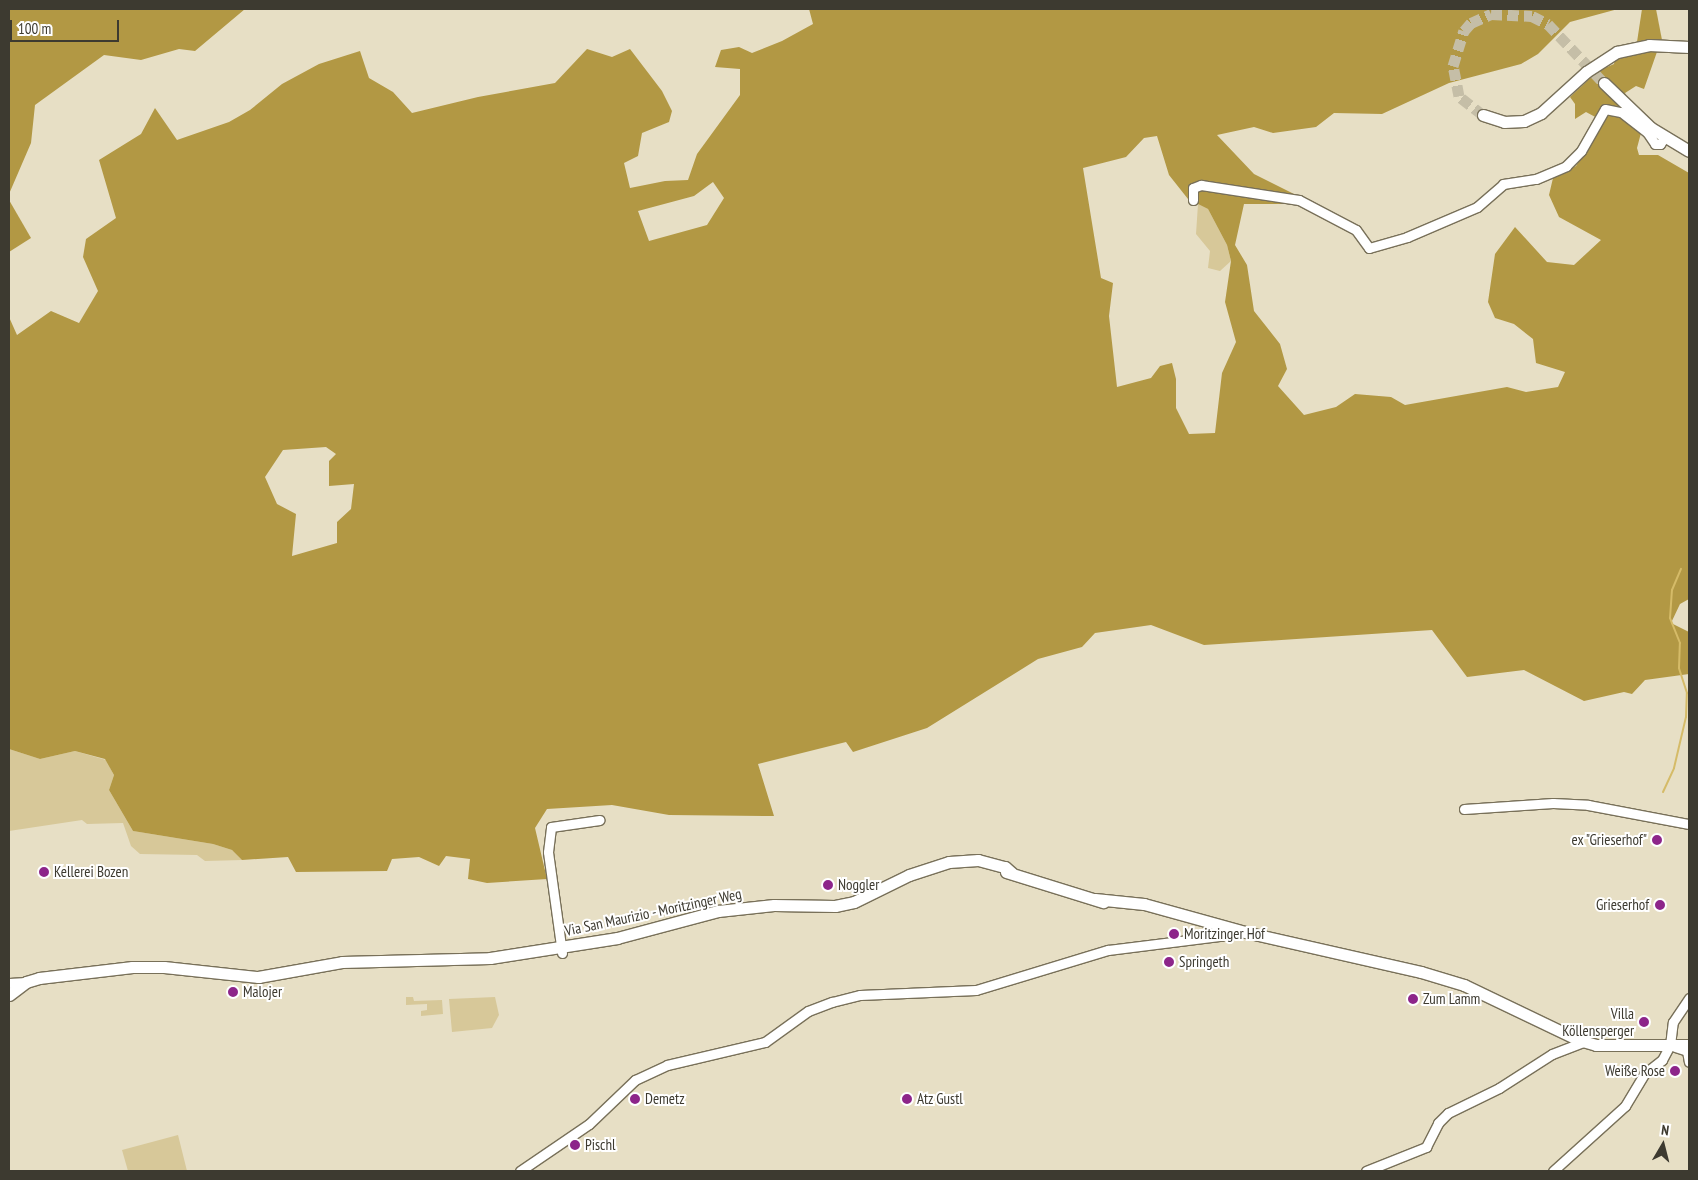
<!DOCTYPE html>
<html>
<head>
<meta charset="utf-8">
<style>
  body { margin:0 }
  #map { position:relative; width:1698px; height:1180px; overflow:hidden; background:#e7dfc5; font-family:"PT Sans Narrow",sans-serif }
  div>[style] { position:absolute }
  .green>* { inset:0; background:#d7c899 }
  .forest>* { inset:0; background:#b29844 }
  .stream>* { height:2px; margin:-1px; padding:0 1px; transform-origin:1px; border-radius:1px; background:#d5bb68 }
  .secondary-tunnel>* { height:11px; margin-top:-5.5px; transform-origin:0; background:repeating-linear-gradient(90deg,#c5bea7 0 11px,transparent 0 16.5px) }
  .roads { filter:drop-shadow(1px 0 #787059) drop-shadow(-1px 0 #787059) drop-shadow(0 1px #787059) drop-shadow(0 -1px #787059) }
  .street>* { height:9px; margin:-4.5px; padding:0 4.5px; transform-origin:4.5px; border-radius:4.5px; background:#fff }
  .secondary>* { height:11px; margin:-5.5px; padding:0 5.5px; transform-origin:5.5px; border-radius:5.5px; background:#fff }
  .dots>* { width:14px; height:14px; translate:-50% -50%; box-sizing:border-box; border:2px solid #fff; border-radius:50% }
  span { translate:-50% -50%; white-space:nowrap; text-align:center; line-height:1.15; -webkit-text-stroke:4px #fff; paint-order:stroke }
  .poi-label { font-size:15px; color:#3d3a30 }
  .right { translate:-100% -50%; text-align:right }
  .left { translate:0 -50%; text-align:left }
  .street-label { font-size:15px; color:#3d3a30 }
  .frame { position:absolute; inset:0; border:10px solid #3d3a30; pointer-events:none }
  .north { position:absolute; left:1638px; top:1120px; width:50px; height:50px; -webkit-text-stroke:4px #fff; paint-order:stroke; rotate:8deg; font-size:14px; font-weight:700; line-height:20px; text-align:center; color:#3d3a30 }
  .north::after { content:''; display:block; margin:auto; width:18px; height:22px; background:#3d3a30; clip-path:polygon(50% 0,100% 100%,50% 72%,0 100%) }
  .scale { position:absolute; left:10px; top:20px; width:109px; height:22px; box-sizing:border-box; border:2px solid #3d3a30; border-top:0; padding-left:6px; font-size:15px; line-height:18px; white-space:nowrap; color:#3d3a30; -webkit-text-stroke:4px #fff; paint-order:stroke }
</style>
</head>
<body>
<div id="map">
  <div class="green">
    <i style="clip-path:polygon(1198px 204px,1208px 209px,1227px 245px,1231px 261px,1220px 271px,1208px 268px,1210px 251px,1196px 234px)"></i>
    <i style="clip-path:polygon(9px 749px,40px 759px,75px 751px,106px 760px,114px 775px,109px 790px,133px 831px,213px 844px,232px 850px,242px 860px,205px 861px,197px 855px,140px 854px,131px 846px,123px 823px,87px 824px,82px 820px,9px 831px)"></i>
    <i style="clip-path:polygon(406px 997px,413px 997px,414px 1001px,442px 1000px,443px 1014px,421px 1016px,421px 1011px,427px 1010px,427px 1004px,406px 1005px)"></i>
    <i style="clip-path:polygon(495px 997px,499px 1015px,492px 1028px,452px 1032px,449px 999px)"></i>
    <i style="clip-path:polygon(178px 1135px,187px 1171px,128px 1171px,122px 1150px)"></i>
  </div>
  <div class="forest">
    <i style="clip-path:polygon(9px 9px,245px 9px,195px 51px,179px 49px,141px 60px,104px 55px,35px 105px,31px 143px,9px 194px)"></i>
    <i style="clip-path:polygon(evenodd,809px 9px,1618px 9px,1570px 22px,1538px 54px,1521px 64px,1449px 83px,1382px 114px,1334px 113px,1316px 127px,1273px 133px,1254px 127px,1217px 135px,1254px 174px,1300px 197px,1298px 204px,1244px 204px,1235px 245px,1247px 265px,1254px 311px,1280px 344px,1287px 369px,1278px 386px,1304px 415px,1336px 407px,1355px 394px,1391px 397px,1405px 405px,1507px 387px,1526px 392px,1558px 387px,1565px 372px,1536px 363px,1533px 339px,1514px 324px,1495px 318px,1488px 302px,1495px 254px,1515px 227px,1547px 262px,1574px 265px,1601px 240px,1559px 217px,1549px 195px,1553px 178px,1576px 166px,1589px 145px,1599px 119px,1586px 112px,1575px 119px,1575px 104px,1570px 97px,1598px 71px,1614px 64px,1615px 58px,1658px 49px,1644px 89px,1636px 86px,1625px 93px,1641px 133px,1637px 148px,1639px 155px,1658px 155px,1689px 173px,1689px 599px,1680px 604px,1671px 623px,1689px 632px,1689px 674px,1645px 680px,1632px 694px,1624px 692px,1584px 701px,1524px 670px,1467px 677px,1432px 630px,1204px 645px,1151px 625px,1095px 633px,1082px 647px,1038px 659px,927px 728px,853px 752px,846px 742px,758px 764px,774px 816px,669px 815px,612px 805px,547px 809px,535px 828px,547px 879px,487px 883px,468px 879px,470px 859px,446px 856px,439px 866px,419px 857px,392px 859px,387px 871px,296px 872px,288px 857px,242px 860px,232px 850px,213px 844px,133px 831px,109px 790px,114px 775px,105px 759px,75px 751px,40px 759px,9px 749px,9px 317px,17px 335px,51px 311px,79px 323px,98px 291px,83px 257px,86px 239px,116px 218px,99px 160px,141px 134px,155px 108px,177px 140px,229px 122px,250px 110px,282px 84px,319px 64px,360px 51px,369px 78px,393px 92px,412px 113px,478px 97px,555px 83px,587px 49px,612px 57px,630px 49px,662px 91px,672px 111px,669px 122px,642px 133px,638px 156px,624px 163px,630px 188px,665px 181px,688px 180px,697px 154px,740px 95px,740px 69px,715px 67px,721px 50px,739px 47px,752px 53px,782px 41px,813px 24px,809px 9px,1157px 136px,1169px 175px,1188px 199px,1208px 209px,1227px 245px,1231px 261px,1225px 302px,1236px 342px,1222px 373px,1215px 433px,1189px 434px,1176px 408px,1176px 379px,1172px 363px,1160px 366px,1151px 378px,1117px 387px,1109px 316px,1113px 283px,1101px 278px,1083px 168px,1126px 157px,1144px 138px,1157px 136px,809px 9px,713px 182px,724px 198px,707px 225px,649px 241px,638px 211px,694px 196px,713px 182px,809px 9px,326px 447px,336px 454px,329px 461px,329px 486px,354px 484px,351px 509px,337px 522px,337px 543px,292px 556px,296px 514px,277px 504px,265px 477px,283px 450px,326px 447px)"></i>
    <i style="clip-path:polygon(1642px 9px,1656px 9px,1662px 40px,1637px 42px)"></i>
    <i style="clip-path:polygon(9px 200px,31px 238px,9px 252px)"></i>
  </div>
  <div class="stream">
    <i style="left:1663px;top:792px;width:26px;rotate:-65deg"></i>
    <i style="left:1674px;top:768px;width:52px;rotate:-76.8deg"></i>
    <i style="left:1686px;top:717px;width:24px;rotate:-88deg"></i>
    <i style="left:1687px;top:693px;width:26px;rotate:-108deg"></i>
    <i style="left:1679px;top:668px;width:25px;rotate:-88deg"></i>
    <i style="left:1680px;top:643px;width:27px;rotate:-112deg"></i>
    <i style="left:1670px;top:618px;width:28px;rotate:-86deg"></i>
    <i style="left:1672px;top:590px;width:23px;rotate:-67deg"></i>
  </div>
  <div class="secondary-tunnel">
    <i style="left:1483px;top:115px;width:31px;rotate:-142deg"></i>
    <i style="left:1459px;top:96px;width:31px;rotate:-101deg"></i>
    <i style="left:1453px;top:66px;width:37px;rotate:-73deg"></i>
    <i style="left:1464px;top:31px;width:11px;rotate:-49deg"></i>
    <i style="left:1471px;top:23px;width:22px;rotate:-24deg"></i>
    <i style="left:1491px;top:14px;width:41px;rotate:2.8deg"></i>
    <i style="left:1532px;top:16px;width:18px;rotate:27deg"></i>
    <i style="left:1548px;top:24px;width:81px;rotate:46.5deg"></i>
  </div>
  <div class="roads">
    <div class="street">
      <i style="left:1193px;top:200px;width:12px;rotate:-90deg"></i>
      <i style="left:1193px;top:188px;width:9px;rotate:-21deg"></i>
      <i style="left:1201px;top:185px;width:99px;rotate:8.7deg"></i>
      <i style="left:1299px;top:200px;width:64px;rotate:27.8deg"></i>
      <i style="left:1356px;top:230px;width:22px;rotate:54deg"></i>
      <i style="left:1369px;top:248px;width:40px;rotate:-16deg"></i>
      <i style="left:1407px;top:237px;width:76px;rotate:-23.2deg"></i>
      <i style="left:1477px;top:207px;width:35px;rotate:-41deg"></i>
      <i style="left:1503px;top:184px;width:33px;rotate:-9deg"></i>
      <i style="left:1536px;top:179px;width:33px;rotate:-23deg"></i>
      <i style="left:1566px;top:166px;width:21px;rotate:-45deg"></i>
      <i style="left:1581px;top:151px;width:48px;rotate:-60.3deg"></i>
      <i style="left:1605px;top:109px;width:16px;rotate:11deg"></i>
      <i style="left:1621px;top:112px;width:33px;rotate:38deg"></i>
      <i style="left:1647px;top:132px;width:14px;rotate:56deg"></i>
      <i style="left:1655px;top:144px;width:5px"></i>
      <i style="left:1660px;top:144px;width:7px;rotate:-56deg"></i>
      <i style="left:1464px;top:809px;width:89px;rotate:-3.9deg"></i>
      <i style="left:1553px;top:803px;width:35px;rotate:3deg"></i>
      <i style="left:1588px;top:805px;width:103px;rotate:10.7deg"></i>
      <i style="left:562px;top:953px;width:102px;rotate:-97.9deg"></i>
      <i style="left:548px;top:852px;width:25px;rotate:-83deg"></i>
      <i style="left:551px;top:827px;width:49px;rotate:-8.3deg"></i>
      <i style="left:9px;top:983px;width:17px;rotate:-3deg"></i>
      <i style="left:1670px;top:1045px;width:23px;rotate:-83deg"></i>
      <i style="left:1673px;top:1022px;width:29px;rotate:-56deg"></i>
      <i style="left:1675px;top:1047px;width:13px;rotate:18deg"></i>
      <i style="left:1687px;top:1051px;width:11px;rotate:80deg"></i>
      <i style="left:520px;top:1171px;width:83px;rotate:-34.3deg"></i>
      <i style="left:589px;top:1124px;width:64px;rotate:-43.7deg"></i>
      <i style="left:635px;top:1080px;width:35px;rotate:-25deg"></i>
      <i style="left:667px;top:1065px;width:101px;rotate:-13.2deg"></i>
      <i style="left:765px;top:1042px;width:53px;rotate:-35.8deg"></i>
      <i style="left:808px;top:1011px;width:26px;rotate:-21deg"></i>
      <i style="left:832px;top:1002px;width:29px;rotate:-14deg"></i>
      <i style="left:860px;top:995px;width:116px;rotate:-2.5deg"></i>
      <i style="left:976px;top:990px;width:138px;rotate:-16.9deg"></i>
      <i style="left:1108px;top:950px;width:114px;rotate:-7.1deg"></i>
      <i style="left:1221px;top:936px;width:12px;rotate:-42deg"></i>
      <i style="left:1366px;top:1171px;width:65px;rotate:-21.8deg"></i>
      <i style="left:1426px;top:1147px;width:27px;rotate:-63deg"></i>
      <i style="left:1438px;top:1123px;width:14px;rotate:-45deg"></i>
      <i style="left:1448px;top:1113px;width:57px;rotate:-26.1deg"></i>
      <i style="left:1499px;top:1088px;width:63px;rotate:-32.7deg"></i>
      <i style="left:1552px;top:1054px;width:34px;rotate:-21deg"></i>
      <i style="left:1553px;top:1171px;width:97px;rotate:-42.1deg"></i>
      <i style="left:1625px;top:1106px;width:37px;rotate:-59deg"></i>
      <i style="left:1644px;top:1074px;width:23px;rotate:-38deg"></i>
      <i style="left:1662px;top:1060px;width:17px;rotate:-62deg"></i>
    </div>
    <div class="secondary">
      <i style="left:1604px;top:83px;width:65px;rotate:43.8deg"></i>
      <i style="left:1651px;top:128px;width:44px;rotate:31.2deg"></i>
      <i style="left:1483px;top:115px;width:22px;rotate:18deg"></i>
      <i style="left:1504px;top:122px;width:20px;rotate:-3deg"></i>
      <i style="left:1524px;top:121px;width:19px;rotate:-25deg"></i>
      <i style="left:1541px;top:113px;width:61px;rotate:-42.3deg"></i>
      <i style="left:1586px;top:72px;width:37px;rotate:-33deg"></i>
      <i style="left:1617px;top:52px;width:33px;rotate:-12deg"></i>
      <i style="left:1649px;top:45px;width:40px;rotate:2.9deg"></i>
      <i style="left:1006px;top:872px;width:102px;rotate:17.2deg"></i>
      <i style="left:1095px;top:899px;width:49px;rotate:5.8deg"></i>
      <i style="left:1144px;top:904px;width:105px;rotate:15.5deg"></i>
      <i style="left:1245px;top:932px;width:180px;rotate:12.8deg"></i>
      <i style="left:1421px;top:972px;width:45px;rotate:16.8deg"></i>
      <i style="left:1464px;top:985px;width:127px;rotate:25.6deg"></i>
      <i style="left:1579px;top:1040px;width:18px;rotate:16deg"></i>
      <i style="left:1596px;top:1045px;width:93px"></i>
      <i style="left:9px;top:995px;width:21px;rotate:-37deg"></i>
      <i style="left:26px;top:982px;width:14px;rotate:-17deg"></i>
      <i style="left:39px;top:978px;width:94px;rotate:-6.7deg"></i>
      <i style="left:132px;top:967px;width:32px"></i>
      <i style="left:164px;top:967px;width:95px;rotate:6.1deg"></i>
      <i style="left:258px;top:977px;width:85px;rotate:-10.1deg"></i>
      <i style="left:342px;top:962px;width:148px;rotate:-1.5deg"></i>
      <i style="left:490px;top:958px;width:129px;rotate:-8.9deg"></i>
      <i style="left:617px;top:938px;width:105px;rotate:-15deg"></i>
      <i style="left:718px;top:911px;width:56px;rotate:-6.1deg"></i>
      <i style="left:774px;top:905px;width:61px;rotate:0.9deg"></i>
      <i style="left:835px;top:906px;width:19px;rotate:-12deg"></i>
      <i style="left:854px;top:902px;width:61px;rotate:-26.1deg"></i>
      <i style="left:909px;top:875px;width:42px;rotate:-18deg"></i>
      <i style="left:949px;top:862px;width:29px;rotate:-4deg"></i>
      <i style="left:978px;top:860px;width:28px;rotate:15deg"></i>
      <i style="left:1005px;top:867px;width:9px;rotate:41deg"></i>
    </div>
  </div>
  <div class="dots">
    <i style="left:1657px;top:840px;background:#8d258a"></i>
    <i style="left:44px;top:872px;background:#8d258a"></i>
    <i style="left:828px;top:885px;background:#8d258a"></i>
    <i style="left:1660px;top:905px;background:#8d258a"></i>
    <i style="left:1174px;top:934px;background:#8d258a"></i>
    <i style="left:1169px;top:962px;background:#8d258a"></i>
    <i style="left:233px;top:992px;background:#8d258a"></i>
    <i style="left:1413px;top:999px;background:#8d258a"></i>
    <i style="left:1644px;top:1022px;background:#8d258a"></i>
    <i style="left:1675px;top:1071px;background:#8d258a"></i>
    <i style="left:635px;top:1099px;background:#8d258a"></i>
    <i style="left:907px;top:1099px;background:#8d258a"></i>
    <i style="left:575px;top:1145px;background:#8d258a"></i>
  </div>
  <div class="poi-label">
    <span class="right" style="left:1647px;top:840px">ex "Grieserhof"</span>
    <span class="left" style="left:54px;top:872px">Kellerei Bozen</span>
    <span class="left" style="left:838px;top:885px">Noggler</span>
    <span class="right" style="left:1649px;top:905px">Grieserhof</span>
    <span class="left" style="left:1184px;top:934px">Moritzinger Hof</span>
    <span class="left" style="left:1179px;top:962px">Springeth</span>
    <span class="left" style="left:243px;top:992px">Malojer</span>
    <span class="left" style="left:1423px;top:999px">Zum Lamm</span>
    <span class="right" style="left:1634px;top:1022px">Villa<br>Köllensperger</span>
    <span class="right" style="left:1665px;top:1071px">Weiße Rose</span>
    <span class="left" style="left:645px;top:1099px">Demetz</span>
    <span class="left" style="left:917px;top:1099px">Atz Gustl</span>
    <span class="left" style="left:585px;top:1145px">Pischl</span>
  </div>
  <div class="street-label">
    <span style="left:653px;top:912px;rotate:-12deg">Via San Maurizio - Moritzinger Weg</span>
  </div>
  <div class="frame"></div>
  <div class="north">N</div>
  <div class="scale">100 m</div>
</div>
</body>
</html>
